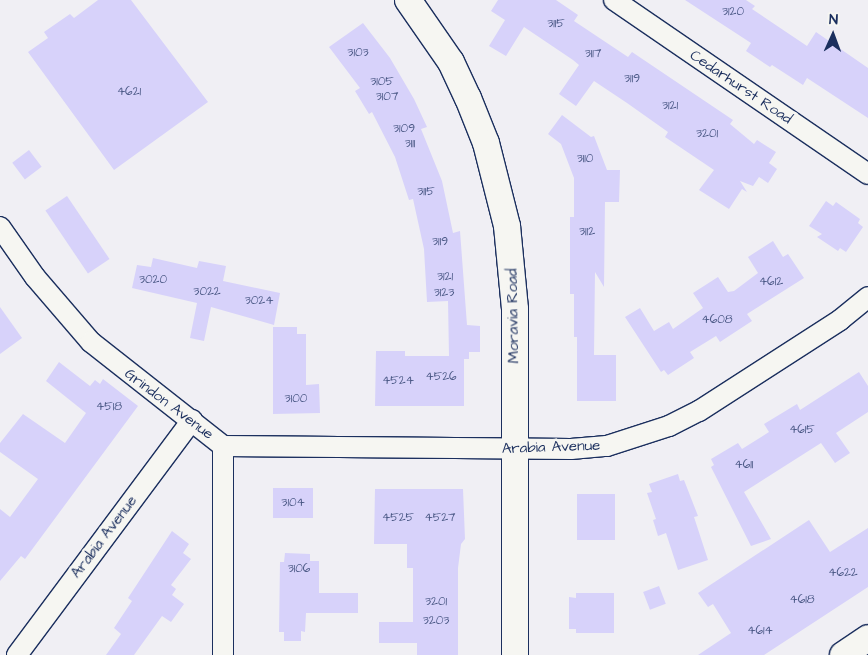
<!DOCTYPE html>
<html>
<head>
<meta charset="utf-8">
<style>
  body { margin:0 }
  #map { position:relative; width:868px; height:655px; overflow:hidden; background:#f0eff4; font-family:"Architects Daughter",sans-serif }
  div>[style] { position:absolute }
  .building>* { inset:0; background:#d7d2fa; transform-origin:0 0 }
  .roads { filter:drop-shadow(1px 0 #1b2f5e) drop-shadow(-1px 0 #1b2f5e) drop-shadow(0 1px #1b2f5e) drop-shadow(0 -1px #1b2f5e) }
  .minor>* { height:20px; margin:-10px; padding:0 10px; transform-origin:10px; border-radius:10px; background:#f6f6f2 }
  .major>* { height:26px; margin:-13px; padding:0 13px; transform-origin:13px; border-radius:13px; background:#f6f6f2 }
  span { translate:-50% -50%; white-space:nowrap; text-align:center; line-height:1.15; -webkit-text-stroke:5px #f6f6f2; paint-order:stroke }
  .number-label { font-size:12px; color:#4a5885 }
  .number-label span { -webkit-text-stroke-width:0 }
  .street-label { font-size:15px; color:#1b2f5e }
  .north { position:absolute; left:808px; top:10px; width:50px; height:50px; -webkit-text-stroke:4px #f6f6f2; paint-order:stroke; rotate:2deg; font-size:14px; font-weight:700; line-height:20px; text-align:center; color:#1b2f5e }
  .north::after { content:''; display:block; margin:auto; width:18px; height:22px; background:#1b2f5e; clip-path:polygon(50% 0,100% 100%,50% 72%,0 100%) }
</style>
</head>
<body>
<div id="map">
  <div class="building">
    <i style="clip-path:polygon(98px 0,131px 0,208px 102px,114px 170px,28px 52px,48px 38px,44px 32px,70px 14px,74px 18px)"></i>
    <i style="clip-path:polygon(498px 0,556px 0,578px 15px,574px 21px,628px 57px,632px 52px,733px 120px,730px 124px,754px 144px,757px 140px,776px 152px,769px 163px,777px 169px,768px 183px,759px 177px,753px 186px,740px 181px,747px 192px,742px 189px,729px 209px,699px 190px,714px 170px,665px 137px,668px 132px,627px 103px,594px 81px,576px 106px,559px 94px,579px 65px,573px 60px,524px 27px,506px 56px,489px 46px,505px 20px,491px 11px)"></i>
    <i style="clip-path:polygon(685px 0,746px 0,755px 6px,752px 9px,807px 46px,816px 32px,868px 68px,868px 118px,807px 78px,803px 85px,772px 65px,770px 67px,746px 51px,751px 43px)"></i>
    <i style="clip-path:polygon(363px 23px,390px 58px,414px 99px,427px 127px,421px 129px,442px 181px,453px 233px,460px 231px,467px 325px,480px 326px,480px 352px,469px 352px,469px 359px,464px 359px,464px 406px,375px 406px,376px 351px,405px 351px,405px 356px,449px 356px,448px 301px,427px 302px,424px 249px,413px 199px,409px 200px,395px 157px,372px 112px,369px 114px,355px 91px,360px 88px,329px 47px)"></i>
    <i style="clip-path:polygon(562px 115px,591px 137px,594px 136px,607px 170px,620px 170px,619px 202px,605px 202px,604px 287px,595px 272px,594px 355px,616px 355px,616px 401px,577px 401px,577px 337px,574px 337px,574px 294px,570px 294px,570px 217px,574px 217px,574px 178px,561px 144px,548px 134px)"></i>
    <i style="left:29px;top:150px;width:21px;height:21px;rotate:53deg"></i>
    <i style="left:67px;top:196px;width:76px;height:26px;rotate:56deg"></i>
    <i style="clip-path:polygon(826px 201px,833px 206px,836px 202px,860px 219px,858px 223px,863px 227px,846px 252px,840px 248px,838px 251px,817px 237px,822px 234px,809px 226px)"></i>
    <i style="clip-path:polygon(773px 241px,783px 257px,788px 254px,804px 278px,747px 314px,752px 321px,726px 338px,720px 342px,716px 336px,690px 352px,694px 358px,668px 375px,664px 370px,661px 372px,625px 317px,640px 308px,654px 331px,669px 322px,673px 329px,703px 308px,693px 293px,718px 277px,728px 292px,734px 291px,758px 273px,748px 257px)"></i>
    <i style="clip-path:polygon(153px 258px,197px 268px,199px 261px,226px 266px,223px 281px,280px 293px,274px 325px,211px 307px,204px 341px,190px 338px,197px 303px,132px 288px,137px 265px,151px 267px)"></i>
    <i style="clip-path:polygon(0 307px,22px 338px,0 354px)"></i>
    <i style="clip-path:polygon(273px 327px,297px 327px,297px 334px,306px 334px,306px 385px,319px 384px,320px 413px,273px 414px)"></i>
    <i style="clip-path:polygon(59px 362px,90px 386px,95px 380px,100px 384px,103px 379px,138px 406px,25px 559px,21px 556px,0 581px,0 509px,10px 517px,38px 479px,0 452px,0 443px,23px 414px,65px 443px,86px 413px,46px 381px)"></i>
    <i style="clip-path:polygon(859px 372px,868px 386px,868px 412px,836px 433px,850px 453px,835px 463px,821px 443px,744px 492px,771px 539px,751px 546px,711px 467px,714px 465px,711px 459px,738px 443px,742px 449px,769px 432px,764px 424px,797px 404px,800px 410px)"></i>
    <i style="clip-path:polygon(678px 474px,680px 481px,684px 480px,698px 516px,694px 517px,708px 560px,678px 570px,666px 533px,658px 536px,653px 520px,656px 519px,647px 493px,652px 492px,649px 484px)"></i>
    <i style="left:273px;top:488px;width:40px;height:30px"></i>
    <i style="clip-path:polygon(375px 489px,463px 489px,465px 539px,461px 544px,458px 568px,458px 655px,417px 655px,417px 643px,379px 643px,379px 622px,413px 622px,413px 568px,407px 568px,407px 544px,374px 544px)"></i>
    <i style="left:577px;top:494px;width:38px;height:46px"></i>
    <i style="clip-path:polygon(809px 520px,830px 552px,868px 528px,868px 587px,764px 655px,698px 655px,731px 633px,713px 604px,708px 607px,698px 593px)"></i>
    <i style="clip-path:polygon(172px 531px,189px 544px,183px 553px,191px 559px,171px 585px,176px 589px,172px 595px,184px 604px,171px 622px,162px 616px,134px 655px,106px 655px,121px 634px,114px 628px,132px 601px,128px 598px)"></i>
    <i style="clip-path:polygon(285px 553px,310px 554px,310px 561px,319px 561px,319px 593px,358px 593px,358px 613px,306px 613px,305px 632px,301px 631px,301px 641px,284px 641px,284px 632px,279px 632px,280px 562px,284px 562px)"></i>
    <i style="left:659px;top:586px;width:19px;height:17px;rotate:69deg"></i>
    <i style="clip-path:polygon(576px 593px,614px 593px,614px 633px,576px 633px,576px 629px,569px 629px,569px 597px,576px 598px)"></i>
  </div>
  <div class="roads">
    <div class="minor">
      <i style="left:614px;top:0;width:308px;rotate:34.4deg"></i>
      <i style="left:0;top:227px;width:61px;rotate:55deg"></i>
      <i style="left:35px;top:277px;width:86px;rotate:49.3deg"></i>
      <i style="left:91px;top:342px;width:168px;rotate:38.2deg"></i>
      <i style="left:223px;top:446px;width:348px;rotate:0.5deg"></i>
      <i style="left:571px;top:449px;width:36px;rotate:-5deg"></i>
      <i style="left:607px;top:446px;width:65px;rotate:-17.9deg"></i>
      <i style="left:669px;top:426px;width:34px;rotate:-27deg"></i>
      <i style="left:699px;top:411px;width:168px;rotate:-32.8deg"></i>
      <i style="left:840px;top:320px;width:36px;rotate:-39deg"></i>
      <i style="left:223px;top:446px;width:209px;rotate:90deg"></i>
      <i style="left:17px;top:655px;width:293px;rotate:-53.3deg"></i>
    </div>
    <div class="major">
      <i style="left:408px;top:0;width:75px;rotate:55.3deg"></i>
      <i style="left:451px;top:62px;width:40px;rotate:65deg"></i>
      <i style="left:468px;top:98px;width:48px;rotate:68.2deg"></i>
      <i style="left:486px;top:143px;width:86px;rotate:75.8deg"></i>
      <i style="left:507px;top:226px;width:83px;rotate:84.5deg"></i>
      <i style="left:515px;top:309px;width:346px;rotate:90deg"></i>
      <i style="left:843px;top:655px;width:30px;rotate:-34deg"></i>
    </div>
  </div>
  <div class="number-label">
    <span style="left:733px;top:12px">3120</span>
    <span style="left:556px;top:24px">3115</span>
    <span style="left:358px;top:53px">3103</span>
    <span style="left:593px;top:54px">3117</span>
    <span style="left:632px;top:79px">3119</span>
    <span style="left:382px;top:82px">3105</span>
    <span style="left:129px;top:92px">4621</span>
    <span style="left:387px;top:97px">3107</span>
    <span style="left:670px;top:106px">3121</span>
    <span style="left:404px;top:129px">3109</span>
    <span style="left:707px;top:134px">3201</span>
    <span style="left:410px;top:144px">3111</span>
    <span style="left:585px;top:159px">3110</span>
    <span style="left:426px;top:192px">3115</span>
    <span style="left:587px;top:232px">3112</span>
    <span style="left:440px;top:242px">3119</span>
    <span style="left:445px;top:277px">3121</span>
    <span style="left:153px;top:280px">3020</span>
    <span style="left:771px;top:282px">4612</span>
    <span style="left:207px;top:292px">3022</span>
    <span style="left:444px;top:293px">3123</span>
    <span style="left:259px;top:301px">3024</span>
    <span style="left:717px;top:320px">4608</span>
    <span style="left:441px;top:377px">4526</span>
    <span style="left:398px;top:381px">4524</span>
    <span style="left:296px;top:399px">3100</span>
    <span style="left:109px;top:407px">4518</span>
    <span style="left:802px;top:430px">4615</span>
    <span style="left:744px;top:465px">4611</span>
    <span style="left:293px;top:503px">3104</span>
    <span style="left:398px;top:518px">4525</span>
    <span style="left:440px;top:518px">4527</span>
    <span style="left:299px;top:569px">3106</span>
    <span style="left:843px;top:573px">4622</span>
    <span style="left:802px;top:600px">4618</span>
    <span style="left:436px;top:602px">3201</span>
    <span style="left:436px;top:621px">3203</span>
    <span style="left:760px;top:631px">4614</span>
  </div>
  <div class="street-label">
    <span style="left:741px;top:87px;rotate:34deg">Cedarhurst Road</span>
    <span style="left:513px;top:316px;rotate:-91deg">Moravia Road</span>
    <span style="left:169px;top:404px;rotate:37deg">Grindon Avenue</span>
    <span style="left:551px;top:447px;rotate:-2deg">Arabia Avenue</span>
    <span style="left:104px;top:537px;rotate:-53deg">Arabia Avenue</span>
  </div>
  <div class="north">N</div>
</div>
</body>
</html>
